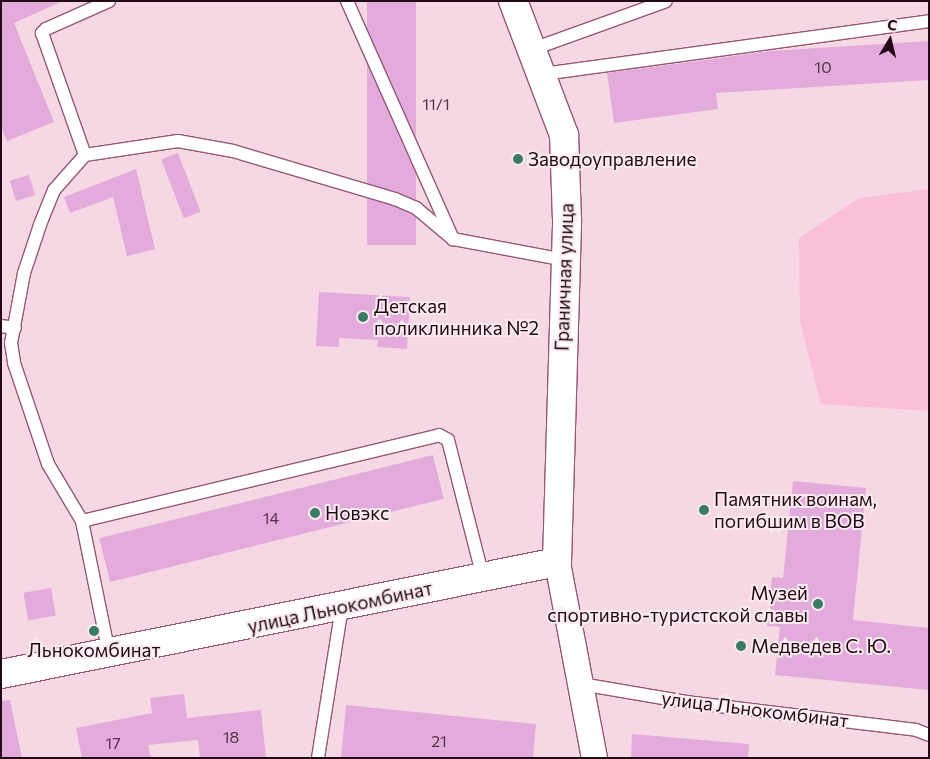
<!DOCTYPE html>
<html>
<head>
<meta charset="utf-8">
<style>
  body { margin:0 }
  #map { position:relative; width:930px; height:759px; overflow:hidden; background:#f6d8e4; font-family:Commissioner,sans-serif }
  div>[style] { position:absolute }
  .green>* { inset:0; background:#fcbfd9 }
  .building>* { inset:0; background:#e3abdb; transform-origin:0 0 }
  .roads { filter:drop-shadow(1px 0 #965774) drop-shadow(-1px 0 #965774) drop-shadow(0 1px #965774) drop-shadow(0 -1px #965774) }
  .service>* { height:12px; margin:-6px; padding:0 6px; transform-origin:6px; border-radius:6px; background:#fff }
  .minor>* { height:25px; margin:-12.5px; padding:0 12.5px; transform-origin:12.5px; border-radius:12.5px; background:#fff }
  .tertiary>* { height:28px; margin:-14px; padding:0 14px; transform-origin:14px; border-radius:14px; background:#fff }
  .dots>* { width:14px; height:14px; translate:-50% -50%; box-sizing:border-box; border:2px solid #f9eaf0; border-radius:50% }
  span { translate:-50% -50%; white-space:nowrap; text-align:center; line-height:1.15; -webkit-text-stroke:4px #f9eaf0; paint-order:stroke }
  .number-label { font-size:16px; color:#533247 }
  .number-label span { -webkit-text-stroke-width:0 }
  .poi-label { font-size:19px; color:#230a16 }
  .left { translate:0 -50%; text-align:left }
  .right { translate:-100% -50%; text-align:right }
  .street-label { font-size:19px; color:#230a16 }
  .frame { position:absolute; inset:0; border:2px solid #230a16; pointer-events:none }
  .north { position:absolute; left:865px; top:15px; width:50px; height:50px; -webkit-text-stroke:4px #f9eaf0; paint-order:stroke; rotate:9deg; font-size:14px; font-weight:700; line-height:20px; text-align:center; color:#230a16 }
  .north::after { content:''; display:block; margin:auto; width:18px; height:22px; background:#230a16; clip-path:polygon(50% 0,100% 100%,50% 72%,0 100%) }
</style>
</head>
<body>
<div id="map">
  <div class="green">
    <i style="clip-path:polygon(929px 189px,929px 411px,821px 404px,800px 321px,799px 238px,859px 198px)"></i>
  </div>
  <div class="building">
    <i style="clip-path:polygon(1px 1px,63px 1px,14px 23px,54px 122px,7px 141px,1px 127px)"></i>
    <i style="left:367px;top:1px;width:49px;height:244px"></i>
    <i style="clip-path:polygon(929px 41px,929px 80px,716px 93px,718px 109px,614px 123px,607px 73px,771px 51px)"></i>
    <i style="left:178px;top:153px;width:63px;height:18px;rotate:69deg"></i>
    <i style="clip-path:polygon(136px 169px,155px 249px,127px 256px,113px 197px,70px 213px,64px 197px)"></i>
    <i style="left:29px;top:175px;width:21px;height:20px;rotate:73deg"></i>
    <i style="clip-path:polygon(319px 292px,410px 297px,407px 349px,377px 347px,378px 340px,339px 338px,339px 347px,316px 346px)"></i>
    <i style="left:433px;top:455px;width:45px;height:344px;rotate:76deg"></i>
    <i style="clip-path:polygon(793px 481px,866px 488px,853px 620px,929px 628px,929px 690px,775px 675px,780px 627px,767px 626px,772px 577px,783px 578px)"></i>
    <i style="left:51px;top:588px;width:28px;height:28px;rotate:80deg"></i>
    <i style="clip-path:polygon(184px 694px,187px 718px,261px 710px,266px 758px,200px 758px,198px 740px,148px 745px,151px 758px,82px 758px,76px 728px,152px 713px,150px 698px)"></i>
    <i style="clip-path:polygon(10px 700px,22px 758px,1px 758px,1px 701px)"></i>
    <i style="clip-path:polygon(346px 705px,536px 724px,533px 758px,341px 758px)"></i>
    <i style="clip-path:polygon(632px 734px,749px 744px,748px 758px,631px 758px)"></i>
  </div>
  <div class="roads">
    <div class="service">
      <i style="left:109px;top:1px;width:69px;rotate:156deg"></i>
      <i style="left:46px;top:29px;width:6px;rotate:135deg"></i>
      <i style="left:42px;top:33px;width:129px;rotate:70.6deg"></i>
      <i style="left:85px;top:155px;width:47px;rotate:131.5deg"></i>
      <i style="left:54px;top:190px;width:38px;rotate:112deg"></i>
      <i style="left:40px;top:225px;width:51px;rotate:108.4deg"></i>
      <i style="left:24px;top:273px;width:71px;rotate:100.5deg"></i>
      <i style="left:11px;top:343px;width:20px;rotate:81deg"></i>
      <i style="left:14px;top:363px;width:107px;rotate:71.4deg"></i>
      <i style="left:48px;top:464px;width:66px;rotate:59.2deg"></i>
      <i style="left:82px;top:521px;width:136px;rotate:78.5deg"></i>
      <i style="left:347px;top:1px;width:261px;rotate:66deg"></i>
      <i style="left:453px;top:239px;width:114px;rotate:10.6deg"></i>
      <i style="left:533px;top:49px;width:141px;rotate:-19.8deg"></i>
      <i style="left:543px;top:74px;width:390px;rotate:-7.8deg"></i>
      <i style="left:85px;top:155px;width:94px;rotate:-8.6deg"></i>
      <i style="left:178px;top:141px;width:56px;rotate:10.3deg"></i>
      <i style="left:233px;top:151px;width:169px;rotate:16.5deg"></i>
      <i style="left:395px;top:199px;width:23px;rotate:23deg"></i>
      <i style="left:416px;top:208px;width:48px;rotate:40deg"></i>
      <i style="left:1px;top:326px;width:14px;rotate:8deg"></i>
      <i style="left:82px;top:521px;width:367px;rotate:-13.5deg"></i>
      <i style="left:439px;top:435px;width:10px;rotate:29deg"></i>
      <i style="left:448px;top:440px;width:141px;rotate:75.7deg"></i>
      <i style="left:581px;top:684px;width:107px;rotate:9.7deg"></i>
      <i style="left:686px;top:702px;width:232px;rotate:6.9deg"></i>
      <i style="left:916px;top:730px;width:14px;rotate:21deg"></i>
      <i style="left:318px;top:758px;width:154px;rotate:-81deg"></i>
    </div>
    <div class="minor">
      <i style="left:557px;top:562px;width:199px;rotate:79.3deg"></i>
    </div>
    <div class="tertiary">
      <i style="left:1px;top:674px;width:567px;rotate:-11.39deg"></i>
      <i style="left:557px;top:562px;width:342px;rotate:-88.3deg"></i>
      <i style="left:567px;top:220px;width:85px;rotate:-92deg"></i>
      <i style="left:564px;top:135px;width:143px;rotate:-110.8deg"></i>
    </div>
  </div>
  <div class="dots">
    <i style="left:518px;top:159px;background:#3b7a67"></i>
    <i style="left:363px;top:317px;background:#3b7a67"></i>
    <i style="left:704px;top:510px;background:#3b7a67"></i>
    <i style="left:315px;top:513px;background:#3b7a67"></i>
    <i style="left:818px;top:604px;background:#3b7a67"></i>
    <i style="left:94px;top:631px;background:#3b7a67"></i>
    <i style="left:741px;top:646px;background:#3b7a67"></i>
  </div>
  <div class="number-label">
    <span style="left:823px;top:67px">10</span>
    <span style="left:436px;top:104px">11/1</span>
    <span style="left:271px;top:518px">14</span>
    <span style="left:231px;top:737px">18</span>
    <span style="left:439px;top:741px">21</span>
    <span style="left:113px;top:743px">17</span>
  </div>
  <div class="poi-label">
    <span class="left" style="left:528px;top:159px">Заводоуправление</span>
    <span class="left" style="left:374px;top:317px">Детская<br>поликлинника №2</span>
    <span class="left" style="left:714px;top:510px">Памятник воинам,<br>погибшим в ВОВ</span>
    <span class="left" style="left:325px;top:513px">Новэкс</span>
    <span class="right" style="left:808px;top:604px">Музей<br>спортивно-туристской славы</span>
    <span class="left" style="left:751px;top:646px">Медведев С. Ю.</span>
    <span style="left:94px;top:650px">Льнокомбинат</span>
  </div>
  <div class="street-label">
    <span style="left:564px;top:277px;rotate:-88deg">Граничная улица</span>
    <span style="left:340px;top:607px;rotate:-12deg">улица Льнокомбинат</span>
    <span style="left:755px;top:709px;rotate:7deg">улица Льнокомбинат</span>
  </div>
  <div class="frame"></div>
  <div class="north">С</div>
</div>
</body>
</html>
